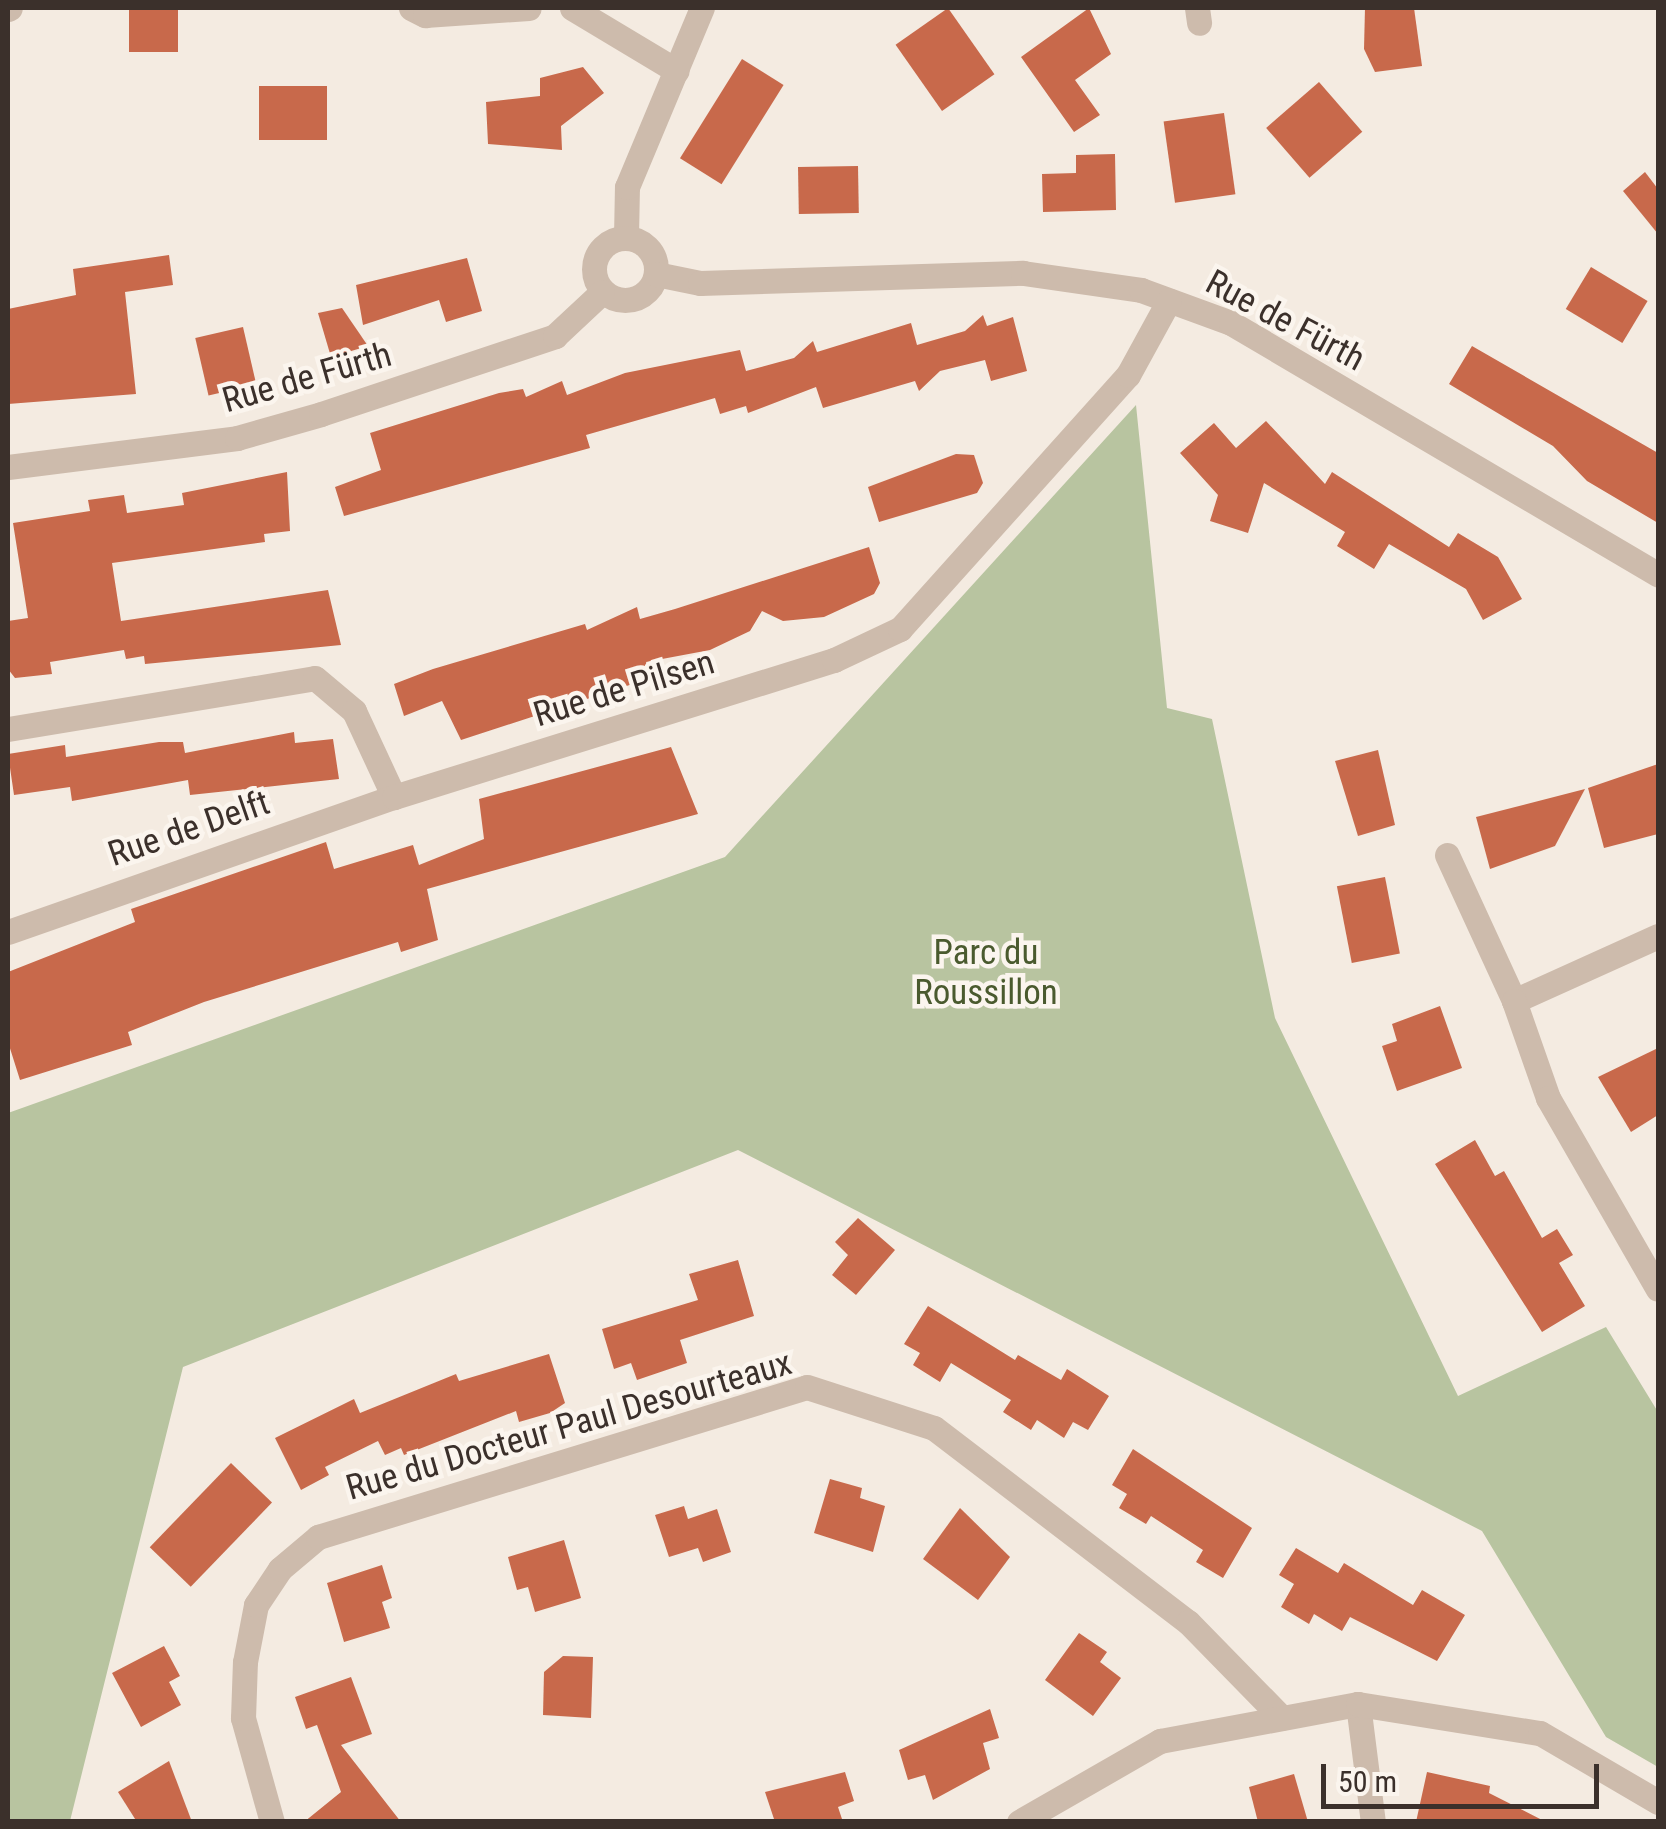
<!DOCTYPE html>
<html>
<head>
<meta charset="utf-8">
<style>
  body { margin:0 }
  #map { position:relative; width:1666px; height:1829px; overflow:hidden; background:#f4ebe1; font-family:"Roboto Condensed",sans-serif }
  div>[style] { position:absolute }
  .green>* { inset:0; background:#b8c4a0 }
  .building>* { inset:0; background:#c8694b; transform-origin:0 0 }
  .minor>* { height:25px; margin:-12.5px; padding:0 12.5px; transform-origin:12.5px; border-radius:12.5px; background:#cdbbac }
  .minor>.ring { margin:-12.5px; padding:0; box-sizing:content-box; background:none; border:25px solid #cdbbac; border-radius:50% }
  span { translate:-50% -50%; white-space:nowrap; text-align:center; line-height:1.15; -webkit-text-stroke:9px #fbf5ee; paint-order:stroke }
  .street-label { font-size:35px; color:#3b302b }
  .park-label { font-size:35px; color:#4a5a2e }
  .frame { position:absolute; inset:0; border:10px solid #3b302b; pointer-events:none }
  .scale { position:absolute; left:1321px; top:1764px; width:278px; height:45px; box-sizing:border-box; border:5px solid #3b302b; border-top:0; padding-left:12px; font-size:30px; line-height:35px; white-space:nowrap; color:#3b302b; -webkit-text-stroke:8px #fbf5ee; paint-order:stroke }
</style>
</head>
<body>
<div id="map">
  <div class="green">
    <i style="clip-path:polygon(1136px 405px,1167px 708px,1212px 719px,1275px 1018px,1458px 1396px,1606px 1327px,1658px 1412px,1658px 1767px,1606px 1737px,1482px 1531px,738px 1150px,183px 1367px,70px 1821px,8px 1821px,8px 1113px,725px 857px)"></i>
  </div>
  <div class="building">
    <i style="left:129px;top:8px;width:49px;height:44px"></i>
    <i style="left:948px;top:8px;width:81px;height:64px;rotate:55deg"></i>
    <i style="clip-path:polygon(1089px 8px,1111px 54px,1075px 80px,1100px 115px,1074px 132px,1021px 57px)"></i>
    <i style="clip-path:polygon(1365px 8px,1414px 8px,1422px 66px,1375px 72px,1364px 49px)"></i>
    <i style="left:742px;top:59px;width:49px;height:117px;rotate:32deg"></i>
    <i style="clip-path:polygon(583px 67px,604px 93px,561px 126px,562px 150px,488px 144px,486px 102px,540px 96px,540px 78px)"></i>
    <i style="left:1319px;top:82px;width:66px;height:70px;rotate:49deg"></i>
    <i style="left:327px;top:86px;width:54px;height:68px;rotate:90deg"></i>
    <i style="left:1224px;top:113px;width:82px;height:61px;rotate:82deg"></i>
    <i style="clip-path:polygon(1115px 154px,1116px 210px,1043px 212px,1042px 174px,1076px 173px,1076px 155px)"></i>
    <i style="left:858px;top:166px;width:47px;height:60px;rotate:89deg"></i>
    <i style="clip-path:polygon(1645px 172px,1658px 189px,1658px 234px,1623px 191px)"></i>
    <i style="clip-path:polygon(169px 255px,173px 285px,125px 292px,136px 394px,8px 404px,8px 309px,76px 295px,73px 269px)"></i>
    <i style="clip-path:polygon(467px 258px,482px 311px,446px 322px,439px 300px,363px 325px,356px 285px)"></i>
    <i style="left:1591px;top:267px;width:66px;height:49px;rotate:31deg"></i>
    <i style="clip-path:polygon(342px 308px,368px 346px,331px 357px,318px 313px)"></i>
    <i style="clip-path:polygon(983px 315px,987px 326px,1013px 317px,1027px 371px,991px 381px,985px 360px,940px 371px,919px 391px,915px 381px,823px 408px,816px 387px,748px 413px,746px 406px,720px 414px,715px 398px,586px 435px,590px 448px,344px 516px,335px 487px,381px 470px,370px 433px,499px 393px,523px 389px,526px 397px,562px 381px,567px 395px,625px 373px,740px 350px,746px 371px,794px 358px,813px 341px,817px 352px,911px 323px,917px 345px,965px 331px)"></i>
    <i style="left:243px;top:327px;width:59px;height:49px;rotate:77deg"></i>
    <i style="clip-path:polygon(1472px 346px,1658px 453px,1658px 523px,1587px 481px,1553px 446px,1449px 384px)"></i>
    <i style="clip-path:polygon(1266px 421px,1325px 484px,1332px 472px,1449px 547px,1458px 533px,1498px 557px,1522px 599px,1483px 620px,1466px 589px,1389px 544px,1374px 569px,1337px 546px,1345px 532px,1264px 483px,1248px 533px,1210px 521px,1218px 495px,1180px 453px,1214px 423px,1236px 448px)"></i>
    <i style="clip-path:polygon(956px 454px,974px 455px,983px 483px,977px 493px,879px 522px,868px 487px)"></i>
    <i style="clip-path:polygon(287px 472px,290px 531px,264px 534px,265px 542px,112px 563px,121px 621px,328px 590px,341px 645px,145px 664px,144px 656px,126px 659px,124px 650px,50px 662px,52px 674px,15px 678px,8px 669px,8px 621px,28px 618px,13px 523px,90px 511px,88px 500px,124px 495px,127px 513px,184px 505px,182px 493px)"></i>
    <i style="clip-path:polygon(869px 547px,880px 583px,874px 594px,824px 617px,783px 621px,762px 611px,750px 631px,710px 650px,646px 662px,651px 678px,461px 740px,442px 701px,404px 716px,394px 684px,433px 669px,585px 624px,587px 630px,637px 607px,640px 619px,675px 609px)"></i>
    <i style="clip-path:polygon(294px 732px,295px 743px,333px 739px,339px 779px,190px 795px,188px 780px,72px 801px,70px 787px,14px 795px,8px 754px,65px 745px,66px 757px,159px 742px,183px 742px,185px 753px)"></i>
    <i style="clip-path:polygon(671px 747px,698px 814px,427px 889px,438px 940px,401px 952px,398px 942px,204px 1002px,128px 1032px,132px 1045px,20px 1080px,8px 1042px,8px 972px,135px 922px,131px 909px,326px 842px,334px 869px,413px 845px,419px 865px,484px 839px,479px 799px)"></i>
    <i style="clip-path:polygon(1378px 750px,1395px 825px,1358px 836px,1335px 761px)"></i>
    <i style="clip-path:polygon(1658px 764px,1658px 834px,1604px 848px,1588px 788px)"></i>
    <i style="clip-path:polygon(1585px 789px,1555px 846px,1490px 869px,1476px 817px)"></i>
    <i style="left:1385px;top:877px;width:78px;height:49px;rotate:79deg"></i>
    <i style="clip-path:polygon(1440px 1006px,1462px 1068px,1397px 1091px,1382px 1046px,1397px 1041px,1392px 1024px)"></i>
    <i style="clip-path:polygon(1658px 1048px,1658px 1115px,1631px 1132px,1598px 1077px)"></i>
    <i style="clip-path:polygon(1475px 1140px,1495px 1176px,1504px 1171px,1542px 1238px,1557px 1229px,1573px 1255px,1559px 1263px,1585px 1306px,1542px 1332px,1435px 1164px)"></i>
    <i style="clip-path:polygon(858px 1218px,895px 1250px,856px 1295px,832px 1275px,848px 1255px,835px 1242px)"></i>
    <i style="clip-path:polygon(738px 1260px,754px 1316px,680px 1340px,687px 1363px,637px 1380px,631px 1363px,614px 1369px,602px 1329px,698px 1300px,689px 1274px)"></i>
    <i style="clip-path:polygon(928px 1306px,1015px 1360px,1018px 1355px,1061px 1380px,1067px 1369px,1109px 1396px,1088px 1430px,1073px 1422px,1064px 1438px,1037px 1420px,1031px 1430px,1003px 1412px,1011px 1400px,951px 1363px,940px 1382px,913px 1365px,920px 1353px,904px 1344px)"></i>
    <i style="clip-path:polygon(549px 1354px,565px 1403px,550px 1413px,519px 1422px,516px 1411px,404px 1455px,401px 1448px,385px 1455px,378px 1441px,325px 1467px,329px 1475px,301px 1490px,275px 1438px,354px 1399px,360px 1413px,456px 1374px,459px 1381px)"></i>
    <i style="clip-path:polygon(1133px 1449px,1252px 1528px,1223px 1578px,1196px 1562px,1203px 1550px,1151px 1516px,1146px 1524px,1119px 1508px,1127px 1494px,1112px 1485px)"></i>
    <i style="left:231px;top:1463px;width:57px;height:117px;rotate:44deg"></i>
    <i style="clip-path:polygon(830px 1479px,862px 1488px,860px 1498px,885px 1506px,873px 1552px,814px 1533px)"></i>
    <i style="clip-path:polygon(684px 1506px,688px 1519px,717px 1509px,731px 1552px,703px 1562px,698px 1548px,669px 1557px,655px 1515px)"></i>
    <i style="clip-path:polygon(960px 1508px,1010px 1557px,978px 1600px,923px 1559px)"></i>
    <i style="clip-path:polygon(564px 1540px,581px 1598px,535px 1612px,528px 1587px,517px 1590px,508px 1557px)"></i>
    <i style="clip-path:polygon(1296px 1548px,1338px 1573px,1344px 1563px,1413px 1605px,1422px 1590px,1465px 1615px,1437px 1661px,1350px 1617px,1342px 1631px,1314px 1614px,1309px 1624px,1281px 1607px,1294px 1584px,1279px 1575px)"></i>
    <i style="clip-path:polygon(382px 1565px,392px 1598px,382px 1602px,390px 1628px,344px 1642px,327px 1583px)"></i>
    <i style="clip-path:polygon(1079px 1633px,1107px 1652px,1100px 1662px,1121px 1678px,1093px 1716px,1045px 1680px)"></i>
    <i style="clip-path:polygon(164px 1646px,180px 1676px,169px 1682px,181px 1705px,141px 1727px,112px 1673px)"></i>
    <i style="clip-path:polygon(563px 1656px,593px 1657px,591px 1718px,543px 1715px,544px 1672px)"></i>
    <i style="clip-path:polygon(351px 1677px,372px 1734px,341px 1745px,401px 1822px,304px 1822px,341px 1792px,317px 1725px,306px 1729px,295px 1697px)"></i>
    <i style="clip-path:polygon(990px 1709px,999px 1738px,983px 1743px,990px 1769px,933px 1800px,925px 1775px,908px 1780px,899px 1750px)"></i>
    <i style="clip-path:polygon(169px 1761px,192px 1822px,137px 1822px,118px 1792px)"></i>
    <i style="clip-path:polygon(845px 1772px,854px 1801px,838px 1807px,843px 1822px,775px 1822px,765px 1792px)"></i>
    <i style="clip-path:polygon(1427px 1772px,1490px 1786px,1489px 1793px,1546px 1822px,1416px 1822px)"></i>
    <i style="clip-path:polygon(1294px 1774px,1308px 1822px,1258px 1822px,1249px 1787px)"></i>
  </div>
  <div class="minor">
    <i style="left:411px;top:8px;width:16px;rotate:27deg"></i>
    <i style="left:425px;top:15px;width:104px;rotate:-3.9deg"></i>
    <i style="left:572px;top:8px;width:122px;rotate:31deg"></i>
    <i style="left:1197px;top:8px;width:15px;rotate:82deg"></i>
    <i style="left:8px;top:9px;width:2px;rotate:-27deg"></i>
    <i style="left:626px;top:237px;width:50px;rotate:-88.9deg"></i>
    <i style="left:627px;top:187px;width:194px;rotate:-67.3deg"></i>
    <i class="ring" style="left:594px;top:238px;width:37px;height:37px"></i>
    <i style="left:656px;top:274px;width:45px;rotate:11.6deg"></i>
    <i style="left:700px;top:283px;width:323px;rotate:-1.8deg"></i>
    <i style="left:1023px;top:273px;width:119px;rotate:8.2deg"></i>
    <i style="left:1141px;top:290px;width:96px;rotate:20.1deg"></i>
    <i style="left:1231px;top:323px;width:496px;rotate:30.5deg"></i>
    <i style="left:8px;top:467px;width:231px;rotate:-7.2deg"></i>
    <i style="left:237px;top:438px;width:87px;rotate:-15.9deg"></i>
    <i style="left:321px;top:414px;width:247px;rotate:-18.4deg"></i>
    <i style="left:555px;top:336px;width:64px;rotate:-43.1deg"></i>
    <i style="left:8px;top:729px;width:311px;rotate:-9.4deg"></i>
    <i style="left:315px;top:678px;width:51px;rotate:40.2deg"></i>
    <i style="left:354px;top:711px;width:95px;rotate:65.1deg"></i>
    <i style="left:1447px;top:855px;width:161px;rotate:65.3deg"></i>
    <i style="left:8px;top:932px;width:409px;rotate:-19.3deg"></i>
    <i style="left:394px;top:797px;width:461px;rotate:-17.3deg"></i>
    <i style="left:834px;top:660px;width:73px;rotate:-25.2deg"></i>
    <i style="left:900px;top:629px;width:341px;rotate:-48.1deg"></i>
    <i style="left:1128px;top:375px;width:85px;rotate:-61.3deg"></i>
    <i style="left:1658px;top:936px;width:158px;rotate:155.7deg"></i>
    <i style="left:1514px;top:1001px;width:103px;rotate:70.7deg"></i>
    <i style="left:1548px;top:1098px;width:220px;rotate:60.1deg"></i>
    <i style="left:1358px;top:1704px;width:119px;rotate:82.8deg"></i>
    <i style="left:272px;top:1822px;width:108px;rotate:-105.6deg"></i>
    <i style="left:243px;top:1718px;width:56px;rotate:-88deg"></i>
    <i style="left:245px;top:1662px;width:58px;rotate:-79.1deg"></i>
    <i style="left:256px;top:1605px;width:43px;rotate:-56.3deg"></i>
    <i style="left:280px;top:1569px;width:50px;rotate:-40.1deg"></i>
    <i style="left:318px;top:1537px;width:511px;rotate:-17.05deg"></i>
    <i style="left:807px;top:1387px;width:133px;rotate:17.9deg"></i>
    <i style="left:934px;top:1428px;width:320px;rotate:37.4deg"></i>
    <i style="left:1188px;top:1622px;width:134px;rotate:45.6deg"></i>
    <i style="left:1019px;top:1822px;width:163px;rotate:-29.9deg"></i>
    <i style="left:1160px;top:1741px;width:201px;rotate:-10.6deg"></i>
    <i style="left:1358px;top:1704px;width:184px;rotate:9.1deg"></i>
    <i style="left:1540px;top:1733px;width:137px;rotate:30.3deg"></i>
  </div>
  <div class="street-label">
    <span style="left:1285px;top:321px;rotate:28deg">Rue de Fürth</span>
    <span style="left:307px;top:378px;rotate:-16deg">Rue de Fürth</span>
    <span style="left:624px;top:689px;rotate:-17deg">Rue de Pilsen</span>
    <span style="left:189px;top:829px;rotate:-19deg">Rue de Delft</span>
    <span style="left:569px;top:1426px;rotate:-16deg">Rue du Docteur Paul Desourteaux</span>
  </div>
  <div class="park-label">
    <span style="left:986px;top:973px">Parc du<br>Roussillon</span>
  </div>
  <div class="frame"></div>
  <div class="scale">50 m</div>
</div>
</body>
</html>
